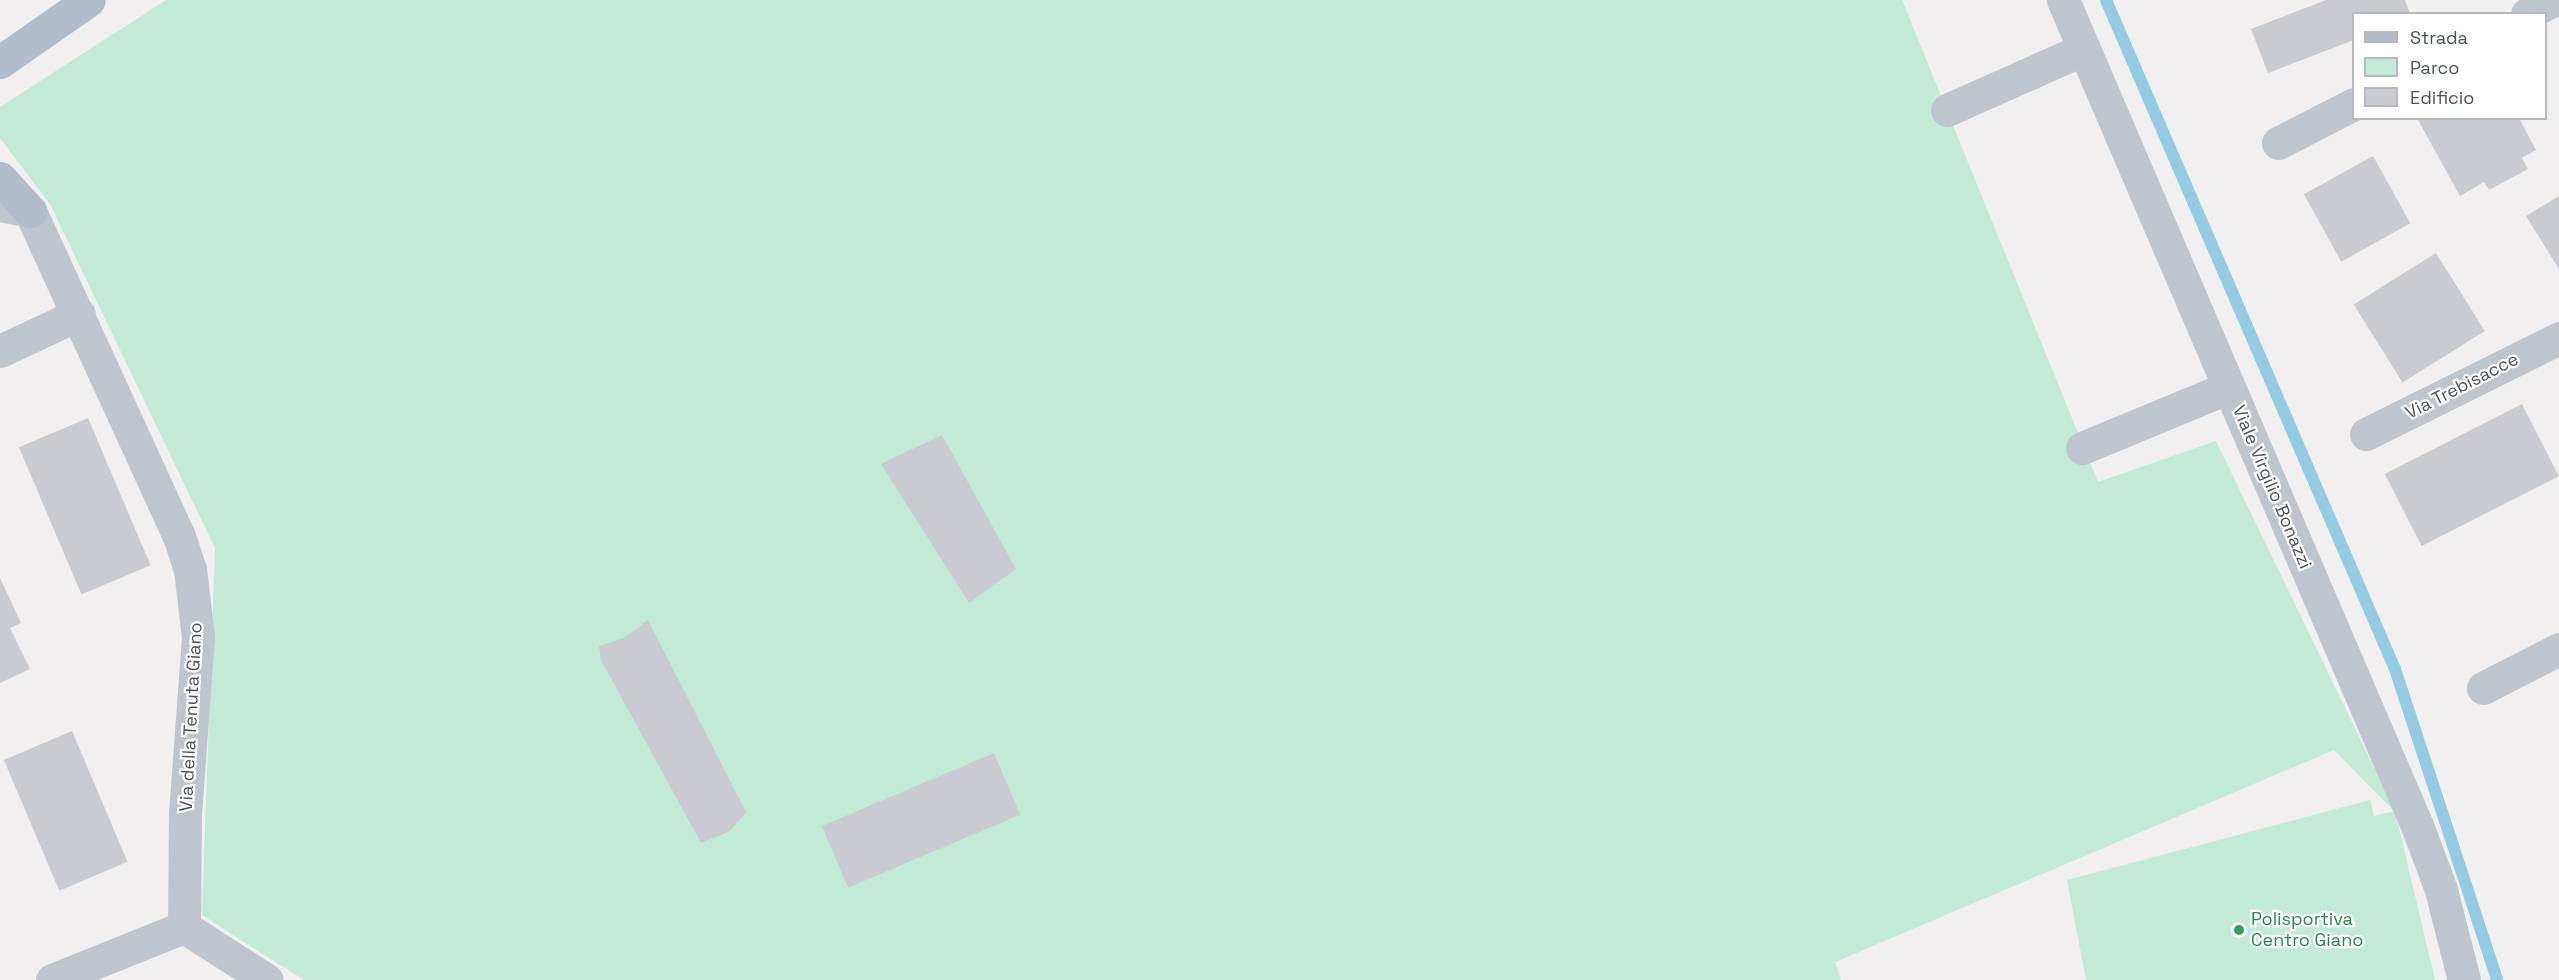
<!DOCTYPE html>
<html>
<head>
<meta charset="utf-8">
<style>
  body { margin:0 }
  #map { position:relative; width:2559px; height:980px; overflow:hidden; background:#f1efef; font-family:"Space Grotesk",sans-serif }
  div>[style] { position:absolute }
  .green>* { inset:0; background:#c2ead6 }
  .stream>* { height:12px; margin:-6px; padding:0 6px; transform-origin:6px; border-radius:6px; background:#94cae2 }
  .building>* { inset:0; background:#c9cbd1; transform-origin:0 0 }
  .minor>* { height:33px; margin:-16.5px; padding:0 16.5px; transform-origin:16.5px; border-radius:16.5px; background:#bfc5cc }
  .major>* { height:33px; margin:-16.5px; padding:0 16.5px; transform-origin:16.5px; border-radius:16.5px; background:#b2bccb }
  .dots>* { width:16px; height:16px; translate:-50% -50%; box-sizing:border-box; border:3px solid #fff; border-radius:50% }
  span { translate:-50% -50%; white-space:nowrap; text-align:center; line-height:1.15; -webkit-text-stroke:4.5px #fff; paint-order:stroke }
  .street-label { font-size:18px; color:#49505a }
  .leisure-label { font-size:18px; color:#27864d }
  .left { translate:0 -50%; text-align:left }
  .legend { position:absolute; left:2352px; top:12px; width:195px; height:108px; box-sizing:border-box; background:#fff; border:2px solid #b6b9bd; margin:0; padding:8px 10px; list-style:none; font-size:18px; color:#49505a }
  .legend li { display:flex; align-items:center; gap:12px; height:30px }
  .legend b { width:30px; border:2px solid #b6b9bd }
</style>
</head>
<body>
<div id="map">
  <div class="green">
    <i style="clip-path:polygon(166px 0,1902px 0,2098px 482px,2216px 441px,2395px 811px,2435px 980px,2086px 980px,2067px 880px,2370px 800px,2374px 816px,2394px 811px,2334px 750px,1835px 962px,1841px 980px,304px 980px,202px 915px,215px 548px,50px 204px,0 138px,0 107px)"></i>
  </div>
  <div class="stream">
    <i style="left:2106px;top:0;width:729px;rotate:66.64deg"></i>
    <i style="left:2395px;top:669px;width:327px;rotate:71.8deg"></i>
  </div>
  <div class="building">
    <i style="clip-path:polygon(2326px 0,2405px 0,2410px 14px,2354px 14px,2354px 40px,2268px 73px,2251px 29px)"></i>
    <i style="clip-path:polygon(2422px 118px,2519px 118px,2536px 150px,2522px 158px,2528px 169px,2489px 190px,2484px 182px,2460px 196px,2418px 120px)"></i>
    <i style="left:2373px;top:156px;width:77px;height:79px;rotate:61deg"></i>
    <i style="clip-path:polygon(2559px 196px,2559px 269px,2526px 216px)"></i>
    <i style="left:2436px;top:253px;width:92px;height:97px;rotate:58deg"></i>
    <i style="left:2522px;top:404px;width:81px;height:154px;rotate:63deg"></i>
    <i style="left:88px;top:418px;width:160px;height:75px;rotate:67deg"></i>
    <i style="clip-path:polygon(942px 435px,1016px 569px,969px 603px,881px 464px)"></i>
    <i style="clip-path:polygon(0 578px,21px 623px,10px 628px,30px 669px,0 683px)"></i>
    <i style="clip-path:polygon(648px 620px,746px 812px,730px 831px,701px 843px,601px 660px,599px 646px,624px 638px)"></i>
    <i style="left:72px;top:731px;width:142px;height:74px;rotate:67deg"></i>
    <i style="left:994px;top:753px;width:67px;height:187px;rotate:67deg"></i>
  </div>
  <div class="minor">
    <i style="left:2063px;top:0;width:901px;rotate:66.79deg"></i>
    <i style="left:2418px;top:828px;width:66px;rotate:69.6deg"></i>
    <i style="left:2441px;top:890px;width:93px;rotate:75.7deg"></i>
    <i style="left:2527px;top:14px;width:30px;rotate:-28deg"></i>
    <i style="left:1947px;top:110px;width:150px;rotate:-24deg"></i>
    <i style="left:2278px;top:143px;width:85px;rotate:-27.2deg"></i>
    <i style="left:0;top:205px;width:31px;rotate:11deg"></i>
    <i style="left:30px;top:211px;width:358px;rotate:65.4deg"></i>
    <i style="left:179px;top:536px;width:35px;rotate:72deg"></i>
    <i style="left:190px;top:569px;width:68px;rotate:83.3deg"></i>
    <i style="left:198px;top:637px;width:176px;rotate:94.2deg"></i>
    <i style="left:185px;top:813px;width:114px;rotate:90.5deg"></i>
    <i style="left:0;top:351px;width:87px;rotate:-25.1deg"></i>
    <i style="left:2366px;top:434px;width:216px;rotate:-26.4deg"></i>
    <i style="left:2082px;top:448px;width:159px;rotate:-22.5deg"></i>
    <i style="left:2483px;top:688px;width:85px;rotate:-27.2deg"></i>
    <i style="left:184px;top:927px;width:98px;rotate:32.6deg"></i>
    <i style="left:52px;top:980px;width:142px;rotate:-21.9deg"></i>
  </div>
  <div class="major">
    <i style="left:0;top:62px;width:108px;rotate:-34.9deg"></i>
    <i style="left:0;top:178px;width:45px;rotate:47.7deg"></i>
  </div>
  <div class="dots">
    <i style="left:2239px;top:930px;background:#2e9e5b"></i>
  </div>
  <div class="street-label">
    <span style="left:2462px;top:386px;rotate:-27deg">Via Trebisacce</span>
    <span style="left:2272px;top:487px;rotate:67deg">Viale Virgilio Bonazzi</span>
    <span style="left:191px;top:717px;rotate:-87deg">Via della Tenuta Giano</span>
  </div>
  <div class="leisure-label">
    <span class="left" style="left:2251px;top:930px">Polisportiva<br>Centro Giano</span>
  </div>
  <ul class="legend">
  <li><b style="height:8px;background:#b2bccb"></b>Strada</li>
  <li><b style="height:16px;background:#c2ead6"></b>Parco</li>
  <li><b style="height:16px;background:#c9cbd1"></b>Edificio</li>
  </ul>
</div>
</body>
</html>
